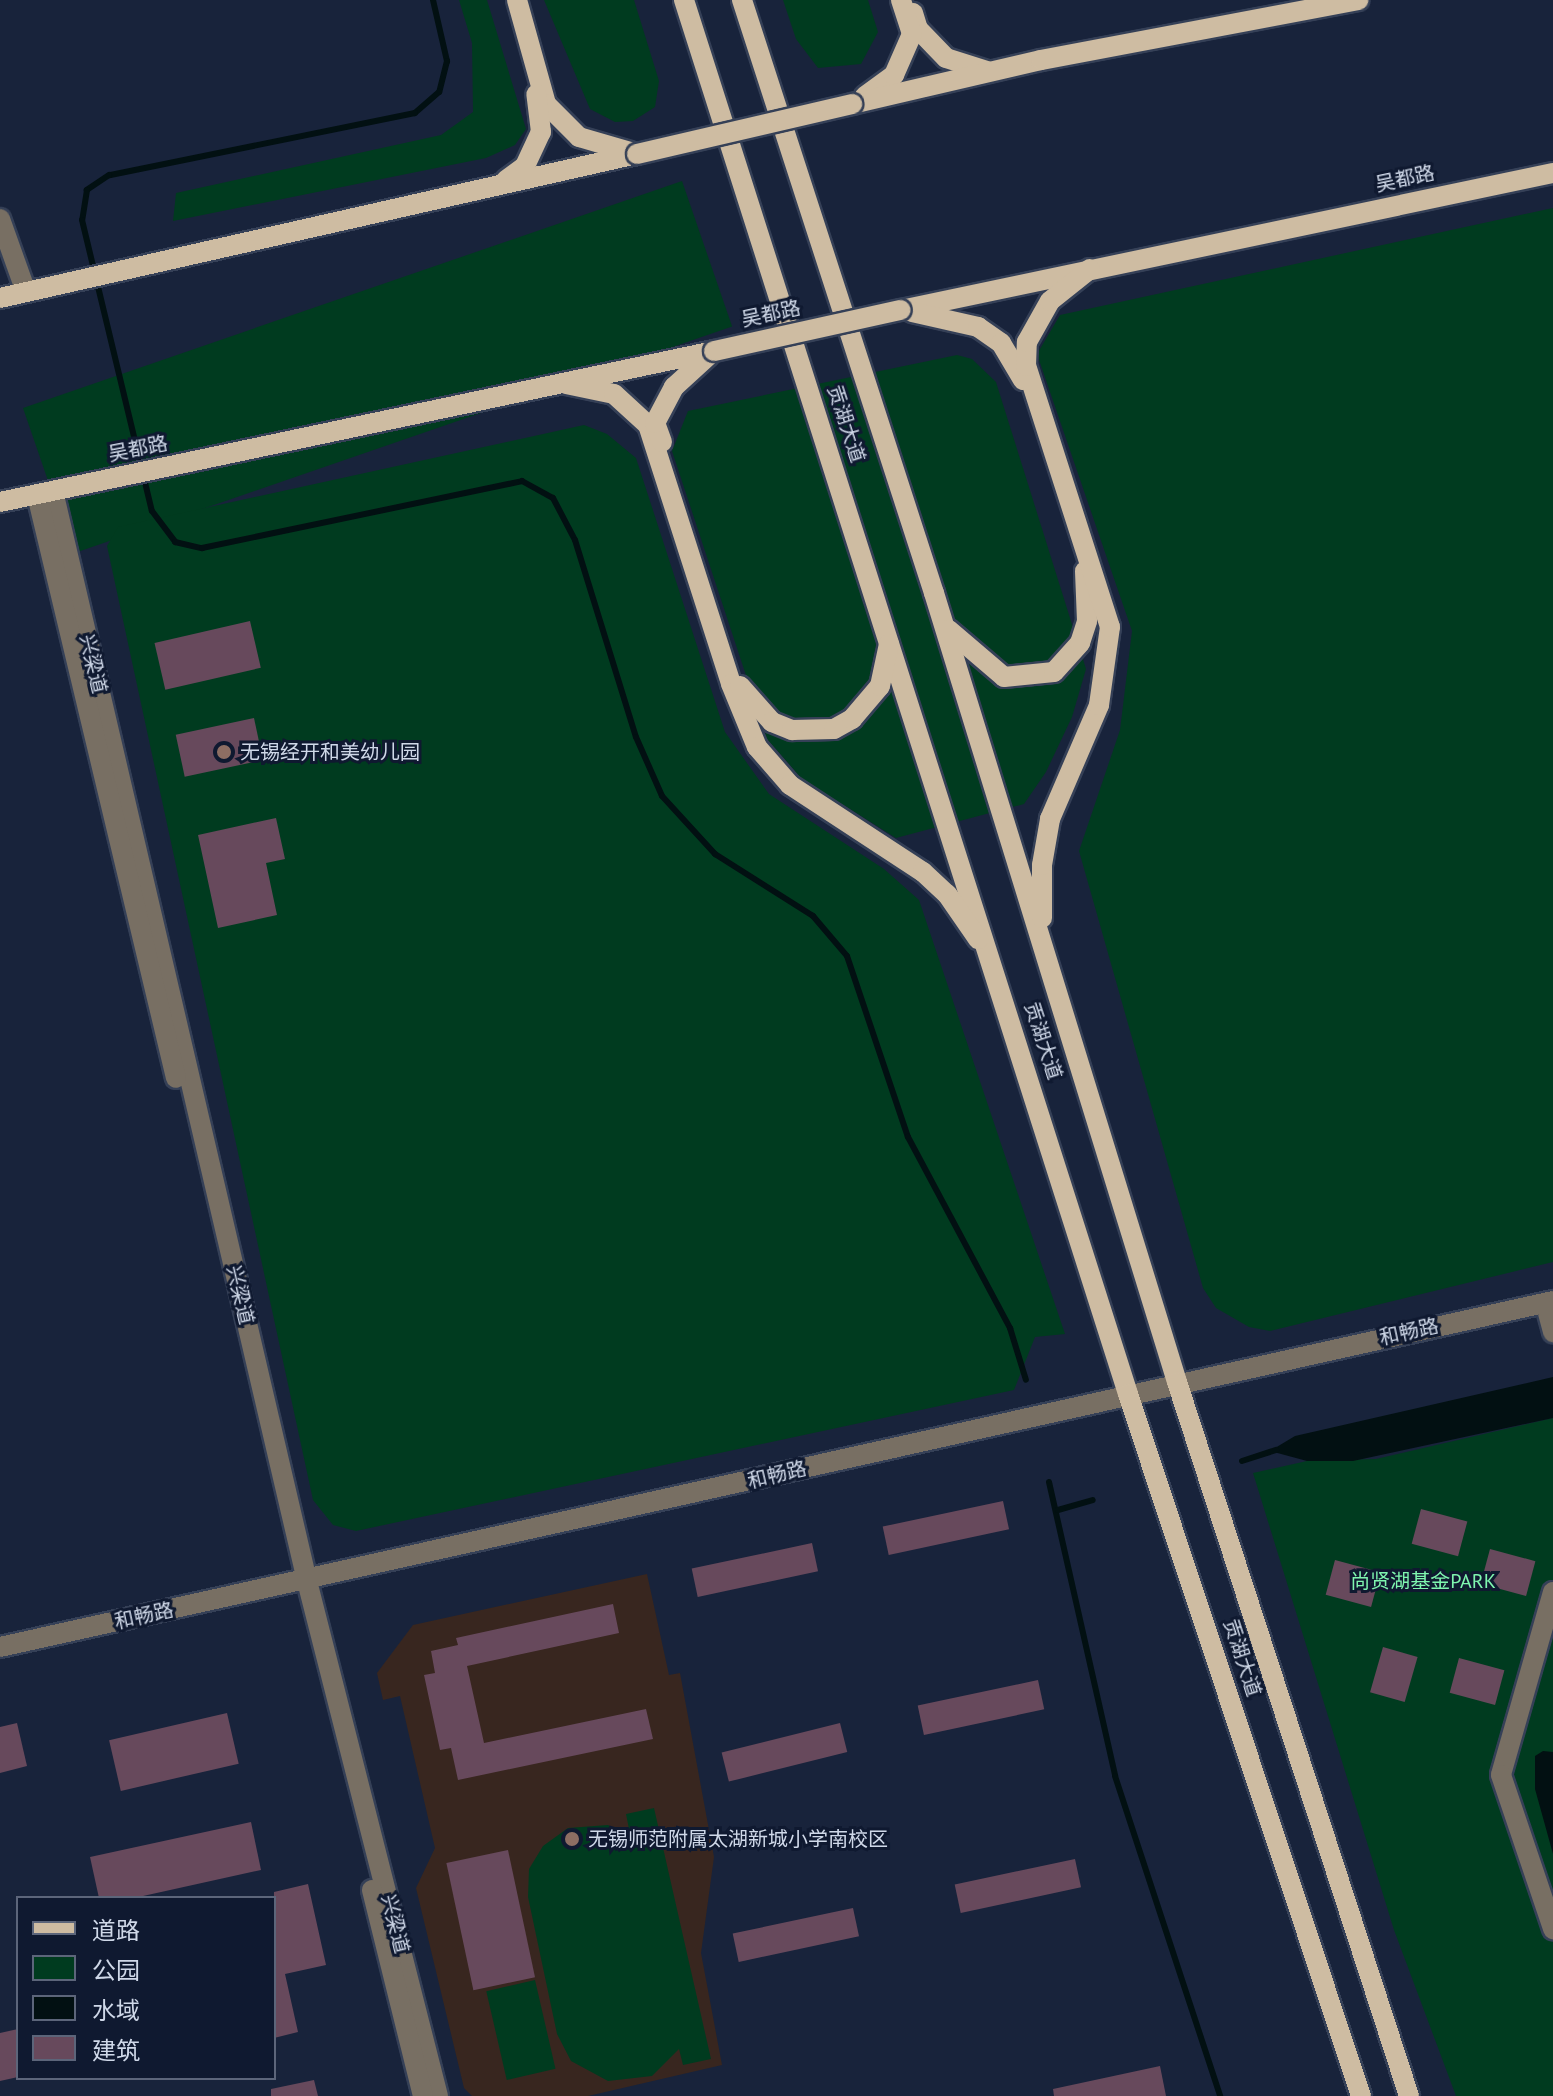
<!DOCTYPE html>
<html>
<head>
<meta charset="utf-8">
<style>
  body { margin:0 }
  #map { position:relative; width:1553px; height:2096px; overflow:hidden; background:#18233b; font-family:"PT Sans","Noto Sans SC",sans-serif }
  div>[style] { position:absolute }
  .education>* { inset:0; background:#38261f }
  .green>* { inset:0; background:#003b1f; transform-origin:0 0 }
  .water>* { inset:0; background:#021012 }
  .stream>* { height:6px; margin:-3px; padding:0 3px; transform-origin:3px; border-radius:3px; background:#021012 }
  .building>* { inset:0; background:#67495c; transform-origin:0 0 }
  .roads { filter:drop-shadow(2px 0 #354057) drop-shadow(-2px 0 #354057) drop-shadow(0 2px #354057) drop-shadow(0 -2px #354057) }
  .minor>* { height:20px; margin:-10px; padding:0 10px; transform-origin:10px; border-radius:10px; background:#786f63 }
  .major>* { height:20px; margin:-10px; padding:0 10px; transform-origin:10px; border-radius:10px; background:#cebca2 }
  .bridges { filter:drop-shadow(2px 0 #354057) drop-shadow(-2px 0 #354057) drop-shadow(0 2px #354057) drop-shadow(0 -2px #354057) }
  .major-bridge>* { height:20px; margin:-10px; padding:0 10px; transform-origin:10px; border-radius:10px; background:#cebca2 }
  .dots>* { width:22px; height:22px; translate:-50% -50%; box-sizing:border-box; border:4px solid #0f1930; border-radius:50% }
  span { translate:-50% -50%; white-space:nowrap; text-align:center; line-height:1.15; -webkit-text-stroke:6px #0f1930; paint-order:stroke }
  .street-label { font-size:20px; color:#cfd8e8 }
  .poi-label { font-size:20px; color:#cfd8e8 }
  .left { translate:0 -50%; text-align:left }
  .park-label { font-size:20px; color:#7ff6af }
  .legend { position:absolute; left:16px; top:1896px; width:260px; height:184px; box-sizing:border-box; background:#0f1930; border:2px solid #5c657a; margin:0; padding:10px 14px; list-style:none; font-size:24px; color:#cfd8e8 }
  .legend li { display:flex; align-items:center; gap:16px; height:40px }
  .legend b { width:40px; border:2px solid #5c657a }
</style>
</head>
<body>
<div id="map">
  <div class="education">
    <i style="clip-path:polygon(647px 1574px,669px 1675px,680px 1673px,714px 1857px,701px 1953px,722px 2065px,588px 2096px,472px 2096px,464px 2088px,416px 1888px,435px 1848px,400px 1696px,383px 1700px,377px 1673px,413px 1625px)"></i>
  </div>
  <div class="green">
    <i style="clip-path:polygon(459px 0,487px 0,526px 129px,515px 145px,486px 158px,173px 221px,176px 193px,441px 135px,473px 112px,472px 43px)"></i>
    <i style="clip-path:polygon(544px 0,634px 0,659px 81px,655px 107px,633px 121px,615px 122px,590px 109px)"></i>
    <i style="clip-path:polygon(783px 0,868px 0,878px 32px,861px 64px,818px 68px,796px 39px)"></i>
    <i style="left:682px;top:181px;width:154px;height:697px;rotate:71deg"></i>
    <i style="clip-path:polygon(1553px 208px,1553px 1262px,1270px 1331px,1249px 1327px,1216px 1308px,1203px 1288px,1079px 851px,1120px 730px,1132px 631px,1037px 354px,1060px 315px)"></i>
    <i style="clip-path:polygon(957px 355px,972px 359px,996px 382px,1086px 669px,1072px 717px,1046px 772px,1024px 804px,896px 838px,802px 779px,767px 739px,672px 451px,688px 411px)"></i>
    <i style="clip-path:polygon(584px 425px,607px 434px,636px 458px,725px 732px,769px 794px,884px 869px,919px 900px,1065px 1334px,1035px 1337px,1014px 1390px,356px 1531px,333px 1525px,313px 1500px,107px 546px,118px 527px)"></i>
    <i style="clip-path:polygon(1553px 1418px,1553px 2096px,1456px 2096px,1394px 1930px,1253px 1473px,1307px 1461px,1376px 1459px)"></i>
    <i style="clip-path:polygon(654px 1808px,711px 2059px,683px 2065px,679px 2049px,652px 2076px,608px 2081px,571px 2061px,557px 2034px,528px 1897px,529px 1869px,543px 1846px,568px 1828px,608px 1825px,631px 1839px,626px 1814px)"></i>
    <i style="left:535px;top:1980px;width:91px;height:50px;rotate:77deg"></i>
  </div>
  <div class="water">
    <i style="clip-path:polygon(1553px 1377px,1553px 1418px,1353px 1461px,1307px 1461px,1270px 1451px,1295px 1436px)"></i>
    <i style="clip-path:polygon(1543px 1751px,1553px 1752px,1553px 1854px,1535px 1789px,1535px 1756px)"></i>
  </div>
  <div class="stream">
    <i style="left:433px;top:0;width:63px;rotate:77.1deg"></i>
    <i style="left:447px;top:61px;width:32px;rotate:104deg"></i>
    <i style="left:439px;top:92px;width:32px;rotate:139deg"></i>
    <i style="left:415px;top:113px;width:312px;rotate:168.5deg"></i>
    <i style="left:109px;top:175px;width:27px;rotate:146deg"></i>
    <i style="left:87px;top:190px;width:30px;rotate:99deg"></i>
    <i style="left:82px;top:220px;width:299px;rotate:76.5deg"></i>
    <i style="left:152px;top:511px;width:39px;rotate:53deg"></i>
    <i style="left:175px;top:542px;width:28px;rotate:13deg"></i>
    <i style="left:202px;top:548px;width:327px;rotate:-11.8deg"></i>
    <i style="left:522px;top:481px;width:35px;rotate:29deg"></i>
    <i style="left:553px;top:498px;width:47px;rotate:62.4deg"></i>
    <i style="left:575px;top:540px;width:206px;rotate:72.8deg"></i>
    <i style="left:636px;top:737px;width:64px;rotate:66.2deg"></i>
    <i style="left:662px;top:796px;width:79px;rotate:47.6deg"></i>
    <i style="left:715px;top:854px;width:116px;rotate:32.3deg"></i>
    <i style="left:813px;top:916px;width:52px;rotate:49.6deg"></i>
    <i style="left:847px;top:956px;width:191px;rotate:71.4deg"></i>
    <i style="left:908px;top:1137px;width:217px;rotate:61.9deg"></i>
    <i style="left:1010px;top:1328px;width:54px;rotate:72.9deg"></i>
    <i style="left:1242px;top:1461px;width:36px;rotate:-18deg"></i>
    <i style="left:1049px;top:1482px;width:301px;rotate:77.3deg"></i>
    <i style="left:1115px;top:1776px;width:337px;rotate:71.8deg"></i>
    <i style="left:1058px;top:1510px;width:36px;rotate:-16deg"></i>
  </div>
  <div class="building">
    <i style="left:250px;top:621px;width:48px;height:98px;rotate:77deg"></i>
    <i style="left:254px;top:718px;width:43px;height:80px;rotate:78deg"></i>
    <i style="clip-path:polygon(276px 818px,285px 859px,266px 863px,277px 915px,218px 928px,198px 835px)"></i>
    <i style="left:1003px;top:1501px;width:29px;height:123px;rotate:78deg"></i>
    <i style="left:1421px;top:1509px;width:48px;height:36px;rotate:15deg"></i>
    <i style="left:812px;top:1543px;width:29px;height:123px;rotate:78deg"></i>
    <i style="left:1490px;top:1549px;width:47px;height:36px;rotate:15deg"></i>
    <i style="left:1335px;top:1560px;width:47px;height:36px;rotate:15deg"></i>
    <i style="clip-path:polygon(613px 1604px,619px 1633px,467px 1666px,484px 1743px,646px 1709px,653px 1739px,458px 1780px,451px 1748px,440px 1750px,424px 1675px,435px 1673px,431px 1651px,458px 1645px,456px 1638px)"></i>
    <i style="left:1383px;top:1647px;width:36px;height:47px;rotate:16deg"></i>
    <i style="left:1459px;top:1658px;width:47px;height:36px;rotate:15deg"></i>
    <i style="left:1038px;top:1680px;width:30px;height:123px;rotate:78deg"></i>
    <i style="left:227px;top:1713px;width:52px;height:121px;rotate:77deg"></i>
    <i style="clip-path:polygon(17px 1723px,27px 1766px,0 1773px,0 1727px)"></i>
    <i style="left:840px;top:1723px;width:30px;height:122px;rotate:76deg"></i>
    <i style="clip-path:polygon(251px 1822px,261px 1870px,134px 1898px,99px 1898px,90px 1857px)"></i>
    <i style="left:508px;top:1850px;width:130px;height:63px;rotate:78deg"></i>
    <i style="left:1075px;top:1859px;width:29px;height:123px;rotate:78deg"></i>
    <i style="clip-path:polygon(308px 1884px,326px 1965px,285px 1974px,298px 2032px,274px 2038px,274px 1892px)"></i>
    <i style="left:853px;top:1908px;width:29px;height:123px;rotate:78deg"></i>
    <i style="clip-path:polygon(18px 2029px,18px 2077px,0 2081px,0 2033px)"></i>
    <i style="clip-path:polygon(1160px 2066px,1166px 2096px,1054px 2096px,1053px 2089px)"></i>
    <i style="clip-path:polygon(314px 2080px,318px 2096px,271px 2096px,271px 2089px)"></i>
  </div>
  <div class="roads">
    <div class="minor">
      <i style="left:0;top:219px;width:77px;rotate:70.4deg"></i>
      <i style="left:53px;top:491px;width:1119px;rotate:76.88deg"></i>
      <i style="left:307px;top:1581px;width:531px;rotate:75.73deg"></i>
      <i style="left:37px;top:495px;width:599px;rotate:76.59deg"></i>
      <i style="left:1548px;top:1313px;width:20px;rotate:75deg"></i>
      <i style="left:1553px;top:1592px;width:190px;rotate:105.9deg"></i>
      <i style="left:1501px;top:1775px;width:163px;rotate:71.3deg"></i>
      <i style="left:0;top:1647px;width:1591px;rotate:-12.56deg"></i>
      <i style="left:372px;top:1890px;width:212px;rotate:76.1deg"></i>
    </div>
    <div class="major">
      <i style="left:517px;top:0;width:108px;rotate:74.4deg"></i>
      <i style="left:546px;top:104px;width:47px;rotate:45deg"></i>
      <i style="left:579px;top:137px;width:53px;rotate:16.4deg"></i>
      <i style="left:684px;top:0;width:1463px;rotate:72.33deg"></i>
      <i style="left:1128px;top:1394px;width:740px;rotate:71.64deg"></i>
      <i style="left:742px;top:0;width:623px;rotate:72.06deg"></i>
      <i style="left:934px;top:593px;width:826px;rotate:72.88deg"></i>
      <i style="left:1177px;top:1382px;width:751px;rotate:72deg"></i>
      <i style="left:913px;top:13px;width:17px;rotate:73deg"></i>
      <i style="left:918px;top:29px;width:40px;rotate:46deg"></i>
      <i style="left:946px;top:58px;width:43px;rotate:17.6deg"></i>
      <i style="left:865px;top:96px;width:36px;rotate:-36deg"></i>
      <i style="left:894px;top:75px;width:45px;rotate:-66.3deg"></i>
      <i style="left:912px;top:34px;width:36px;rotate:-108deg"></i>
      <i style="left:852px;top:104px;width:194px;rotate:-13.1deg"></i>
      <i style="left:1041px;top:60px;width:323px;rotate:-10.7deg"></i>
      <i style="left:506px;top:180px;width:24px;rotate:-36deg"></i>
      <i style="left:525px;top:166px;width:38px;rotate:-65deg"></i>
      <i style="left:541px;top:132px;width:38px;rotate:-97deg"></i>
      <i style="left:0;top:298px;width:653px;rotate:-12.74deg"></i>
      <i style="left:901px;top:310px;width:666px;rotate:-11.87deg"></i>
      <i style="left:912px;top:312px;width:68px;rotate:12.8deg"></i>
      <i style="left:978px;top:327px;width:28px;rotate:35deg"></i>
      <i style="left:1001px;top:343px;width:43px;rotate:59.3deg"></i>
      <i style="left:566px;top:384px;width:49px;rotate:11.8deg"></i>
      <i style="left:614px;top:394px;width:46px;rotate:42.4deg"></i>
      <i style="left:648px;top:425px;width:272px;rotate:72.2deg"></i>
      <i style="left:731px;top:684px;width:68px;rotate:67.6deg"></i>
      <i style="left:757px;top:747px;width:50px;rotate:49deg"></i>
      <i style="left:790px;top:785px;width:159px;rotate:33.2deg"></i>
      <i style="left:923px;top:872px;width:33px;rotate:43deg"></i>
      <i style="left:947px;top:894px;width:55px;rotate:55.4deg"></i>
      <i style="left:662px;top:442px;width:20px;rotate:-110deg"></i>
      <i style="left:655px;top:423px;width:41px;rotate:-62.2deg"></i>
      <i style="left:674px;top:387px;width:47px;rotate:-42.4deg"></i>
      <i style="left:0;top:502px;width:730px;rotate:-11.94deg"></i>
      <i style="left:949px;top:630px;width:72px;rotate:40.5deg"></i>
      <i style="left:1004px;top:677px;width:50px;rotate:-5.7deg"></i>
      <i style="left:1054px;top:672px;width:39px;rotate:-48deg"></i>
      <i style="left:1080px;top:643px;width:23px;rotate:-72deg"></i>
      <i style="left:1087px;top:621px;width:50px;rotate:-92.3deg"></i>
      <i style="left:740px;top:686px;width:48px;rotate:48.4deg"></i>
      <i style="left:772px;top:722px;width:22px;rotate:22deg"></i>
      <i style="left:792px;top:730px;width:42px;rotate:-1.4deg"></i>
      <i style="left:834px;top:729px;width:21px;rotate:-29deg"></i>
      <i style="left:852px;top:719px;width:43px;rotate:-49.7deg"></i>
      <i style="left:880px;top:686px;width:43px;rotate:-77.9deg"></i>
      <i style="left:1042px;top:918px;width:53px;rotate:-90deg"></i>
      <i style="left:1042px;top:865px;width:47px;rotate:-80.1deg"></i>
      <i style="left:1050px;top:819px;width:124px;rotate:-66.7deg"></i>
      <i style="left:1099px;top:705px;width:79px;rotate:-82deg"></i>
      <i style="left:1110px;top:627px;width:274px;rotate:-107.8deg"></i>
      <i style="left:1026px;top:366px;width:24px;rotate:-88deg"></i>
      <i style="left:1027px;top:342px;width:47px;rotate:-60.7deg"></i>
      <i style="left:1050px;top:301px;width:51px;rotate:-38.7deg"></i>
    </div>
  </div>
  <div class="bridges">
    <div class="major-bridge">
      <i style="left:637px;top:154px;width:221px;rotate:-13.1deg"></i>
      <i style="left:714px;top:351px;width:191px;rotate:-12.4deg"></i>
    </div>
  </div>
  <div class="dots">
    <i style="left:224px;top:752px;background:#8d6e63"></i>
    <i style="left:572px;top:1839px;background:#8d6e63"></i>
  </div>
  <div class="street-label">
    <span style="left:1405px;top:179px;rotate:-12deg">吴都路</span>
    <span style="left:771px;top:314px;rotate:-12deg">吴都路</span>
    <span style="left:846px;top:424px;rotate:72deg">贡湖大道</span>
    <span style="left:138px;top:449px;rotate:-11deg">吴都路</span>
    <span style="left:93px;top:664px;rotate:77deg">兴梁道</span>
    <span style="left:1043px;top:1041px;rotate:72deg">贡湖大道</span>
    <span style="left:240px;top:1295px;rotate:77deg">兴梁道</span>
    <span style="left:1409px;top:1332px;rotate:-12deg">和畅路</span>
    <span style="left:777px;top:1475px;rotate:-13deg">和畅路</span>
    <span style="left:144px;top:1616px;rotate:-12deg">和畅路</span>
    <span style="left:1242px;top:1658px;rotate:72deg">贡湖大道</span>
    <span style="left:395px;top:1924px;rotate:76deg">兴梁道</span>
  </div>
  <div class="poi-label">
    <span class="left" style="left:240px;top:752px">无锡经开和美幼儿园</span>
    <span class="left" style="left:588px;top:1839px">无锡师范附属太湖新城小学南校区</span>
  </div>
  <div class="park-label">
    <span style="left:1423px;top:1581px">尚贤湖基金PARK</span>
  </div>
  <ul class="legend">
  <li><b style="height:10px;background:#cebca2"></b>道路</li>
  <li><b style="height:22px;background:#003b1f"></b>公园</li>
  <li><b style="height:22px;background:#021012"></b>水域</li>
  <li><b style="height:22px;background:#67495c"></b>建筑</li>
  </ul>
</div>
</body>
</html>
